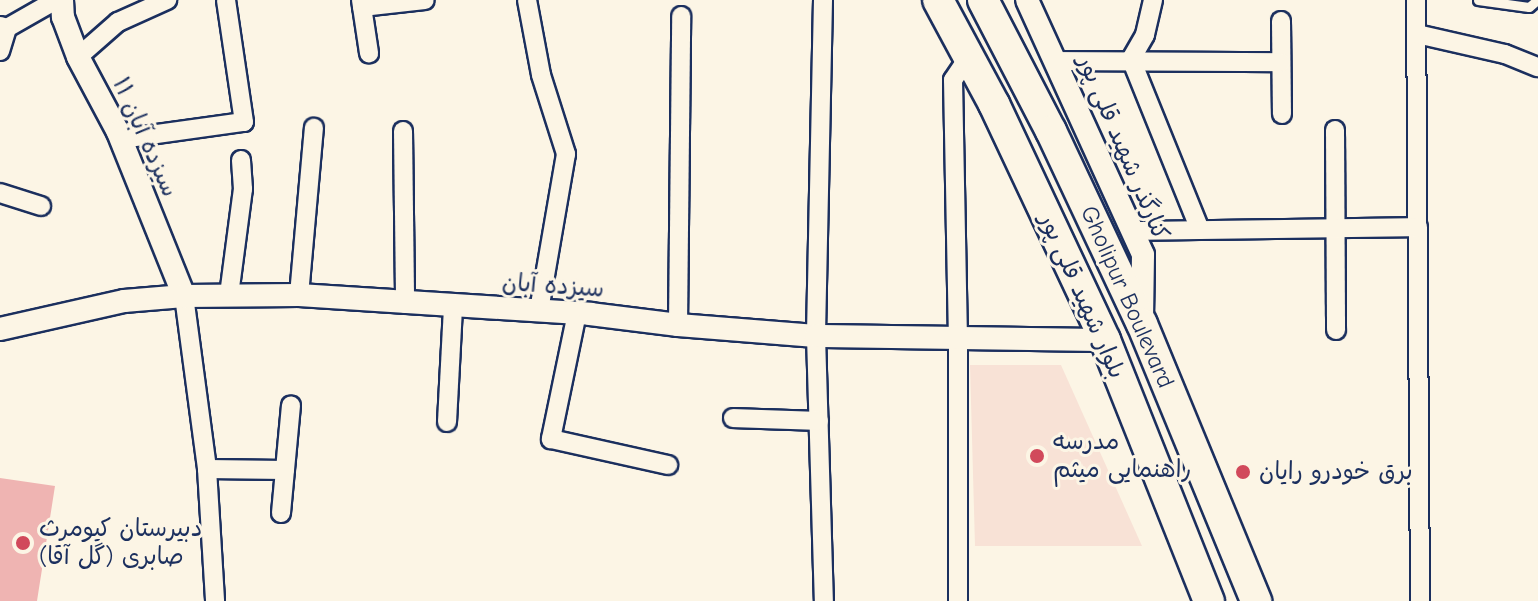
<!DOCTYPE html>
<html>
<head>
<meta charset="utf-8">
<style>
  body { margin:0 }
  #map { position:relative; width:1538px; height:601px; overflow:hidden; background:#fcf5e5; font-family:"Comic Neue","Playpen Sans Arabic",sans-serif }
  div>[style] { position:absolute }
  .built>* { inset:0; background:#f8e2d6 }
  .building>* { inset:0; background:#efb4b2 }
  .roads { filter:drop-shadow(2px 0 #1b2f5e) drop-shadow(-2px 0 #1b2f5e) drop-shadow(0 2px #1b2f5e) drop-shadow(0 -2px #1b2f5e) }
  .service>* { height:9px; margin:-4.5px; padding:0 4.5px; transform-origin:4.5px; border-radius:4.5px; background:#fcf5e5 }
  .minor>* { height:18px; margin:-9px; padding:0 9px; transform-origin:9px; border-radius:9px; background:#fcf5e5 }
  .tertiary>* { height:22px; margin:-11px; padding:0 11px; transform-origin:11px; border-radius:11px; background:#fcf5e5 }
  .trunk>* { height:30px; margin:-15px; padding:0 15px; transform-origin:15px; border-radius:15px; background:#fcf5e5 }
  .dots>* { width:22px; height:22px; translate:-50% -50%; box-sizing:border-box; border:4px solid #fcf5e5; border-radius:50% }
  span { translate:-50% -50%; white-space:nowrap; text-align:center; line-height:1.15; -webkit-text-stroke:6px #fcf5e5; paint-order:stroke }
  .street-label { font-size:24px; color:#1b2f5e }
  .poi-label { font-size:24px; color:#1b2f5e }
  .left { translate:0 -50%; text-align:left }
</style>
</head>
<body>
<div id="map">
  <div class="built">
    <i style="clip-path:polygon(970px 365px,1061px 365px,1142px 546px,975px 546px)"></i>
  </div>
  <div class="building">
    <i style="clip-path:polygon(0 478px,55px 486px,37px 601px,0 601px)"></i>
  </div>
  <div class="roads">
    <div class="service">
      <i style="left:1478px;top:0;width:51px;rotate:7.8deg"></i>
      <i style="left:1529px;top:7px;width:11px;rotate:-41deg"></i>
    </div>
    <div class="minor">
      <i style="left:361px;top:0;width:54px;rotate:81.4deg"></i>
      <i style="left:527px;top:0;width:76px;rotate:79.4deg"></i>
      <i style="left:541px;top:75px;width:83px;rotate:72.4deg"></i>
      <i style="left:566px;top:154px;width:159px;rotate:99.8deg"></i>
      <i style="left:823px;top:0;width:336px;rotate:91.2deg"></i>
      <i style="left:816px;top:336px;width:265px;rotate:88.3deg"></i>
      <i style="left:1153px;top:0;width:36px;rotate:103deg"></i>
      <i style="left:1145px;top:35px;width:28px;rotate:120deg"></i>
      <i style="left:1131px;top:59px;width:184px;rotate:68deg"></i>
      <i style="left:1416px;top:0;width:601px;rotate:89.62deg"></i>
      <i style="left:362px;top:7px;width:63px;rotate:-6.3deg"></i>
      <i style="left:1281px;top:21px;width:93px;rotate:89.4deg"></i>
      <i style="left:0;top:26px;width:7px;rotate:16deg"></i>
      <i style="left:7px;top:28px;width:56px;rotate:-29.7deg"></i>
      <i style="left:1417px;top:34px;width:90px;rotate:12.8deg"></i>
      <i style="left:1505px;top:54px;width:35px;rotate:22deg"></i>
      <i style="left:0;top:51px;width:24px;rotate:-73deg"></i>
      <i style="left:78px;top:57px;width:53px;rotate:-41.2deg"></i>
      <i style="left:118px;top:22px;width:54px;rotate:-24.2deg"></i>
      <i style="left:1057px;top:61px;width:224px;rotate:0.3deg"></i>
      <i style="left:1335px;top:130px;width:200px;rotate:89.7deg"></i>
      <i style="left:403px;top:131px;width:173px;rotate:89.3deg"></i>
      <i style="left:121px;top:139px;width:124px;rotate:-7.9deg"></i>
      <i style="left:244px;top:122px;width:123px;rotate:-98.4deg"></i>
      <i style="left:0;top:193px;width:43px;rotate:17.6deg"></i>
      <i style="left:1133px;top:231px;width:285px;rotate:-0.8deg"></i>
      <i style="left:229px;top:295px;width:107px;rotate:-82.5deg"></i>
      <i style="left:243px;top:189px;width:29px;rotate:-94deg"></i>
      <i style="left:299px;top:295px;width:168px;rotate:-84.9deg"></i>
      <i style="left:184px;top:296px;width:175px;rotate:82.4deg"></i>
      <i style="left:207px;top:469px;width:132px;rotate:86.5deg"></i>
      <i style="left:577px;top:313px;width:129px;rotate:101.7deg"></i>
      <i style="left:551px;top:439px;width:120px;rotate:12.5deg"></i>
      <i style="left:678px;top:325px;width:309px;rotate:-89.4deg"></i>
      <i style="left:733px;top:418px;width:86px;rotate:2deg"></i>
      <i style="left:447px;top:422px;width:116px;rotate:-87deg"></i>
      <i style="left:207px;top:469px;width:78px;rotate:0.7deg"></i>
      <i style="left:281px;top:513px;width:108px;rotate:-84.7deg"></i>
      <i style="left:958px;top:601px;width:261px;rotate:-90deg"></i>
      <i style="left:958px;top:340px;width:260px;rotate:-91.1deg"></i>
      <i style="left:953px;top:80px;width:29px;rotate:-56deg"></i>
    </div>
    <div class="tertiary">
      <i style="left:62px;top:0;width:17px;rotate:87deg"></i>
      <i style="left:63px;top:17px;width:43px;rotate:69.4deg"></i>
      <i style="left:78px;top:57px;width:85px;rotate:61.9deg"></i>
      <i style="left:118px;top:132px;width:177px;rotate:68.1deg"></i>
      <i style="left:1027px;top:0;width:280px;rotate:65.5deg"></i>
      <i style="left:1143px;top:255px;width:64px;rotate:90.9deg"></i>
      <i style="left:0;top:329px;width:127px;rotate:-12.7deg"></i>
      <i style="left:124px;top:301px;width:60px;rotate:-4.8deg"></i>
      <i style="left:184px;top:296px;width:115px;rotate:-0.5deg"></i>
      <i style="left:299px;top:295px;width:292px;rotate:3.7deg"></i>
      <i style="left:590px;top:314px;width:89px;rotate:7.1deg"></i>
      <i style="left:678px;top:325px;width:138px;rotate:4.6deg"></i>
      <i style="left:816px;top:336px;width:289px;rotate:0.8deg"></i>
    </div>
    <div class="trunk">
      <i style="left:938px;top:0;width:118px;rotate:61.7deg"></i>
      <i style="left:994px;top:104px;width:261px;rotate:64.8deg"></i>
      <i style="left:1105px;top:340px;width:281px;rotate:68.3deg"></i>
      <i style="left:983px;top:0;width:148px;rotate:62.6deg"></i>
      <i style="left:1051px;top:131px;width:213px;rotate:64.8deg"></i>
      <i style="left:1142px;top:324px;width:300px;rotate:67.6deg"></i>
    </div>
  </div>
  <div class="dots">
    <i style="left:1037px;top:456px;background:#d1495b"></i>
    <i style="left:1243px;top:472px;background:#d1495b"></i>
    <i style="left:23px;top:543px;background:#d1495b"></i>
  </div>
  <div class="street-label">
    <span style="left:145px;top:137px;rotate:66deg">سیزده آبان ۱۱</span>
    <span style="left:1123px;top:148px;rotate:67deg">کنارگذر شهید قلی پور</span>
    <span style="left:553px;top:286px;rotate:4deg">سیزده آبان</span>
    <span style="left:1082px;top:296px;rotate:66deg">بلوار شهید قلی پور</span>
    <span style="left:1127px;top:297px;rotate:66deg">Gholipur Boulevard</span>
  </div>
  <div class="poi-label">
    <span class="left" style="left:1053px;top:456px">مدرسه<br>راهنمایی میثم</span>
    <span class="left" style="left:1259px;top:472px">برق خودرو رایان</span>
    <span class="left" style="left:39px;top:543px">دبیرستان کیومرث<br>صابری (گل آقا)</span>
  </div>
</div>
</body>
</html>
